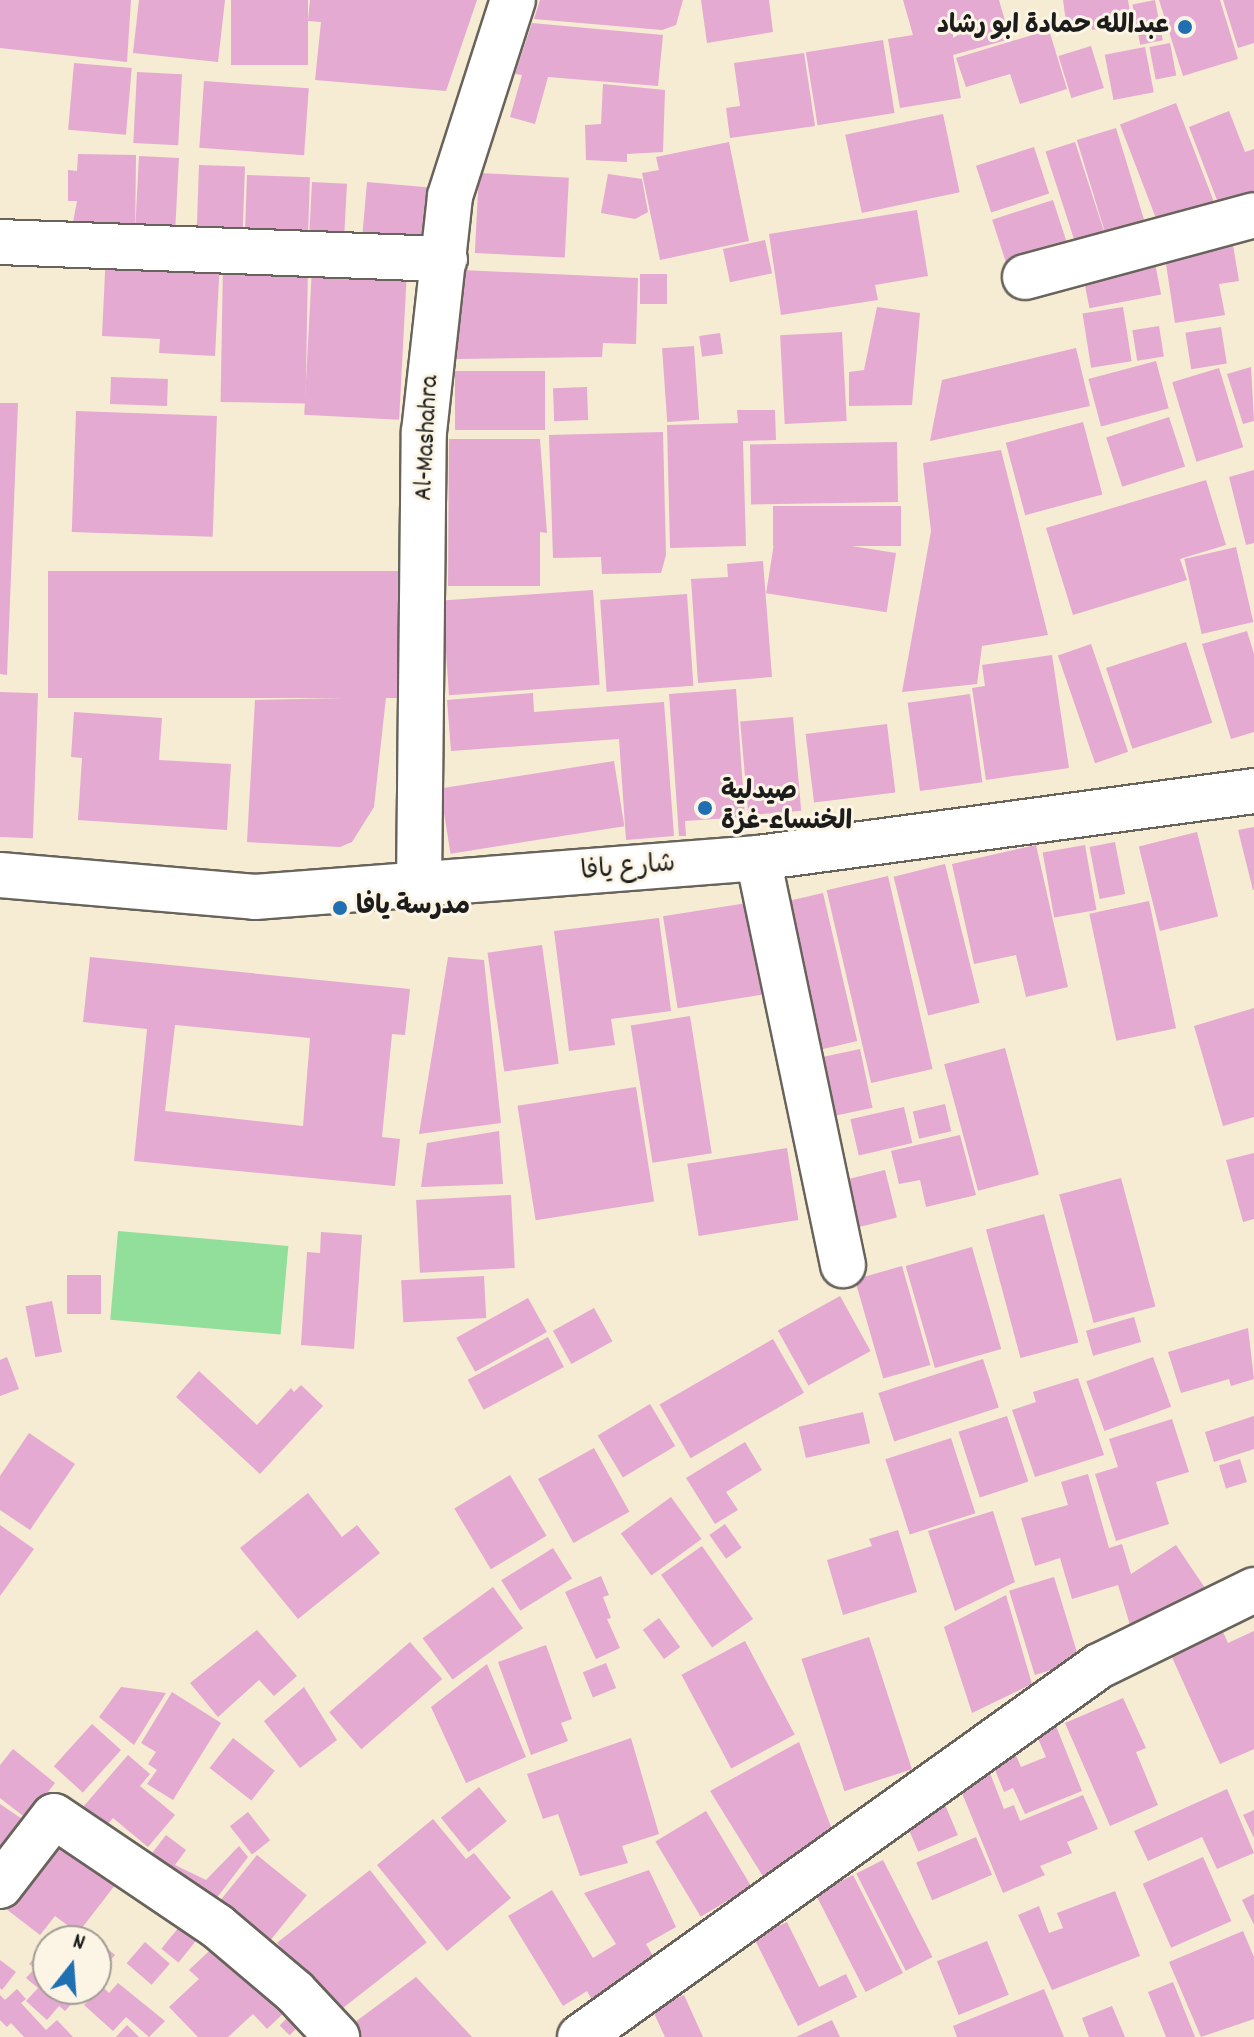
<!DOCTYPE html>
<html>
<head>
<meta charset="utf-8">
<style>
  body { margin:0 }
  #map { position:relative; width:1254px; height:2037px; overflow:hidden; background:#f6ebd3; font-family:Dekko,"Playpen Sans Arabic",sans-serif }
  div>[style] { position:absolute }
  .green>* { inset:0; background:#92df9c; transform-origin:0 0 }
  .building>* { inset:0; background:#e4aad2; transform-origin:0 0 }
  .roads { filter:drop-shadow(2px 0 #68645c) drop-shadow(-2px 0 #68645c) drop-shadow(0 2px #68645c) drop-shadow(0 -2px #68645c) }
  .minor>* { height:44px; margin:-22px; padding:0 22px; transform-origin:22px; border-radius:22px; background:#fff }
  .dots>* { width:22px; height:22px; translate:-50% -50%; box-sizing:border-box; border:4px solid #fcf5e5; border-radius:50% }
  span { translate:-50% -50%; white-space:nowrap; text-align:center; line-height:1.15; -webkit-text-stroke:6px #fcf5e5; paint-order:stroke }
  .poi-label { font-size:26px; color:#1c1c1c; font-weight:700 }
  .right { translate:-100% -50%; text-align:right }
  .left { translate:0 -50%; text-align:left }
  .street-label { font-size:26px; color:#1c1c1c }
  .north { position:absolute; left:32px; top:1925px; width:80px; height:80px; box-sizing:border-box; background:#fcf5e5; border:2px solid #a29e95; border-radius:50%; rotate:17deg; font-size:22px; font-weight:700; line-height:32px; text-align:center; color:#1c1c1c }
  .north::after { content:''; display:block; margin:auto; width:28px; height:36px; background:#1f6fb2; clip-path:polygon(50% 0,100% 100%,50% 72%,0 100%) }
</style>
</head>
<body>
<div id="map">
  <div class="green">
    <i style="left:118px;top:1231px;width:171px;height:89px;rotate:5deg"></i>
  </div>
  <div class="building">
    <i style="clip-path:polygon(0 0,131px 0,127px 62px,0 48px)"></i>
    <i style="clip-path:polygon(139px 0,225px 0,218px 62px,133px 53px)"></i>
    <i style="left:231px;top:0;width:77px;height:65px"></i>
    <i style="clip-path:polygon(310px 0,477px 0,446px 91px,315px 80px,321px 22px,308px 21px)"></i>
    <i style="clip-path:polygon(540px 0,683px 0,676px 25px,662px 30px,534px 19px)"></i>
    <i style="clip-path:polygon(701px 0,769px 0,773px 32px,707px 43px)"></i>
    <i style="clip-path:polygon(903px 0,999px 0,1010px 39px,953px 55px,961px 98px,900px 108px,888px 39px,913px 35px)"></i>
    <i style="clip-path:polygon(1063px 0,1128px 0,1132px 24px,1092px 30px,1090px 18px,1066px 22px)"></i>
    <i style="left:1155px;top:0;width:41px;height:23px;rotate:79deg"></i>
    <i style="clip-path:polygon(1159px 0,1220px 0,1238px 59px,1183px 76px)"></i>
    <i style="clip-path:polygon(1223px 0,1254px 0,1254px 43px,1238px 48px)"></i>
    <i style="clip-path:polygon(532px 23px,663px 35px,658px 86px,548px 77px,535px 124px,510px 117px,522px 75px,515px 74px)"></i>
    <i style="clip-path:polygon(1049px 30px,1067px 89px,1020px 104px,1010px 74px,966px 87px,956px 58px)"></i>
    <i style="left:883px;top:40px;width:74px;height:78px;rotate:81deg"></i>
    <i style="left:1170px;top:43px;width:33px;height:21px;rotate:79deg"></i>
    <i style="left:1091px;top:46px;width:44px;height:34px;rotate:73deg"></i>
    <i style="left:1145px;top:47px;width:46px;height:41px;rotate:79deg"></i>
    <i style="clip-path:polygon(804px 53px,815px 126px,730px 138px,726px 108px,740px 106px,734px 63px)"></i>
    <i style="left:74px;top:63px;width:58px;height:67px;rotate:5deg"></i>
    <i style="left:137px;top:72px;width:45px;height:71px;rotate:3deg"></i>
    <i style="left:204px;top:81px;width:105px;height:67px;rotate:4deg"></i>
    <i style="clip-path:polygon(603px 84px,665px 90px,663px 152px,627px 154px,627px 162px,586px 160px,585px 125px,601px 124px)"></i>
    <i style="left:1176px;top:103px;width:107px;height:60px;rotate:69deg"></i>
    <i style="clip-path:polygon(1229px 111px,1245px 152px,1254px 149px,1254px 195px,1220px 208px,1189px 127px)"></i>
    <i style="left:943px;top:114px;width:80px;height:100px;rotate:78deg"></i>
    <i style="left:1116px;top:128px;width:114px;height:41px;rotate:73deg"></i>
    <i style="clip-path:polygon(729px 142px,749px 241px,660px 260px,642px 173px,659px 170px,656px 157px)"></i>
    <i style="left:1075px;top:142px;width:102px;height:31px;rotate:72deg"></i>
    <i style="left:1034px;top:147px;width:49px;height:61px;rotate:72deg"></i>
    <i style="clip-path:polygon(78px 154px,136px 155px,135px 240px,70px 238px,77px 201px,68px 201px,68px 170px,77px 171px)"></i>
    <i style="left:139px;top:156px;width:40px;height:84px;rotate:3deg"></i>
    <i style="left:199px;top:165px;width:46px;height:77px;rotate:2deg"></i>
    <i style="left:479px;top:173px;width:90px;height:80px;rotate:3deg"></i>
    <i style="clip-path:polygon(608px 174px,642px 179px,648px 212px,635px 219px,601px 213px)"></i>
    <i style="left:247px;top:175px;width:63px;height:63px;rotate:2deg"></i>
    <i style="left:312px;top:182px;width:35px;height:57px;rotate:3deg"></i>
    <i style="left:367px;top:182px;width:63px;height:57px;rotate:5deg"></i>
    <i style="left:1053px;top:200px;width:52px;height:64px;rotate:72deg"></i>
    <i style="clip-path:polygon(917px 210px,928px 276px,875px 285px,878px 300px,781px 315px,769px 234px)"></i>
    <i style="clip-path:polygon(1232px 239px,1239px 281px,1219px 284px,1225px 315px,1175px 323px,1164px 251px)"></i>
    <i style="left:765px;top:240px;width:34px;height:43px;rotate:78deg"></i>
    <i style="clip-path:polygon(106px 252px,220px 260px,215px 356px,159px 353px,160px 339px,102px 336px)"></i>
    <i style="left:1155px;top:263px;width:32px;height:73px;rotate:79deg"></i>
    <i style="left:223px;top:264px;width:85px;height:138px;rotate:1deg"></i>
    <i style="left:312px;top:267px;width:95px;height:148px;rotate:3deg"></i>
    <i style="clip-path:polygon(461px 270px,638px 278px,636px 344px,603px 343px,602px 357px,457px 359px)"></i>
    <i style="left:640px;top:274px;width:27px;height:30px"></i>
    <i style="clip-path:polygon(877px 307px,920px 313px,912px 405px,849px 406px,849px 372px,864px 370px)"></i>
    <i style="left:1123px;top:307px;width:55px;height:41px;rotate:81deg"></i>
    <i style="left:1159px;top:326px;width:31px;height:27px;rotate:81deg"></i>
    <i style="left:1221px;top:327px;width:37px;height:36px;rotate:81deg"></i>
    <i style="left:842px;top:332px;width:89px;height:62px;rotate:87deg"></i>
    <i style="left:720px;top:333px;width:21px;height:21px;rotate:82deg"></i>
    <i style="left:694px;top:346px;width:74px;height:32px;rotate:86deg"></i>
    <i style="clip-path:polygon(1076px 348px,1090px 406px,930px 441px,942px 380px)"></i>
    <i style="left:1156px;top:361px;width:49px;height:70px;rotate:75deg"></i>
    <i style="clip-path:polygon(1251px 367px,1254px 421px,1243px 424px,1227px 374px)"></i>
    <i style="left:1219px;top:368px;width:83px;height:49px;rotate:73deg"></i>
    <i style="left:455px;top:371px;width:90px;height:59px"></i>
    <i style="left:111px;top:377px;width:57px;height:27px;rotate:2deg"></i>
    <i style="left:587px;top:387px;width:33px;height:34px;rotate:88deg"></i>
    <i style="clip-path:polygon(0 403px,18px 403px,7px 675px,0 674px)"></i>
    <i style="clip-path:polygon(737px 410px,775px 410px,776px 440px,743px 441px,746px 546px,670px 548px,667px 425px,738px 423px)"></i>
    <i style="left:76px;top:411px;width:141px;height:121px;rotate:2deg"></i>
    <i style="left:1169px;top:417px;width:52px;height:66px;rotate:72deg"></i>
    <i style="left:1083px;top:422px;width:75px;height:80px;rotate:75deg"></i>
    <i style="clip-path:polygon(663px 432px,666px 555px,661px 573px,602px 574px,601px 557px,553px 558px,549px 435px)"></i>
    <i style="clip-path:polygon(449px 439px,540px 439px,547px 533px,540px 532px,540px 586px,448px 586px)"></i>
    <i style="left:897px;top:442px;width:60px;height:147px;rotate:89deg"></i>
    <i style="clip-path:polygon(1001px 450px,1048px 635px,982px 646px,977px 684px,902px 692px,931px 531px,923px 463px)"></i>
    <i style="clip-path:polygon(1254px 470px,1254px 543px,1246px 545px,1229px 477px)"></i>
    <i style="clip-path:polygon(1206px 480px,1226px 545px,1180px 559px,1187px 580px,1073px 615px,1046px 528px)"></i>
    <i style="left:901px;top:506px;width:40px;height:128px;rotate:90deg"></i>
    <i style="left:1236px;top:547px;width:77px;height:53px;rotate:77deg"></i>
    <i style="left:896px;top:553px;width:60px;height:122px;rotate:99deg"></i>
    <i style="clip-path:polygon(763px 561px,772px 677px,698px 683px,691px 579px,728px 577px,727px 564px)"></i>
    <i style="left:48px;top:571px;width:353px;height:127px"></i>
    <i style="left:593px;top:590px;width:95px;height:151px;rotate:86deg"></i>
    <i style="left:687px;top:594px;width:92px;height:87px;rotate:86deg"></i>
    <i style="clip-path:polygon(1247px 631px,1254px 654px,1254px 732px,1231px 739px,1202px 644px)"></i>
    <i style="left:1186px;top:642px;width:85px;height:84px;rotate:72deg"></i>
    <i style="left:1091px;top:644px;width:114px;height:35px;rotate:71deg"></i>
    <i style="clip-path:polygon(1052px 655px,1069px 768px,986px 780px,972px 688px,985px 686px,982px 665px)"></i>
    <i style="clip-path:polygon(736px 689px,745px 817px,685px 821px,686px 836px,679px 836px,669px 694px)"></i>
    <i style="left:0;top:692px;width:38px;height:145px;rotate:2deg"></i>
    <i style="clip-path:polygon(533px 693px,534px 712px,664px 702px,674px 836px,626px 840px,619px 739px,451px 751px,447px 700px)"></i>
    <i style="left:970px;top:694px;width:89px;height:63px;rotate:82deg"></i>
    <i style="clip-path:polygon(386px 697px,374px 807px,352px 842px,340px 847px,247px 842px,255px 700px)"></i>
    <i style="clip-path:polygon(74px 712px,162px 718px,159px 760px,231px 764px,227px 830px,78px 820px,82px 758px,71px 757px)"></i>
    <i style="left:793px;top:717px;width:94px;height:53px;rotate:85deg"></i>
    <i style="left:887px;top:724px;width:69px;height:82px;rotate:83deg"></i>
    <i style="left:614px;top:761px;width:66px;height:176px;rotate:81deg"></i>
    <i style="clip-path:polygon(1254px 827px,1254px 890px,1253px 890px,1238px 830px)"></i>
    <i style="left:1197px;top:832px;width:87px;height:60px;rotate:76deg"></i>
    <i style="left:1115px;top:842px;width:53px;height:26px;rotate:79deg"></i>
    <i style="clip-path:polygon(1036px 845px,1068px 987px,1026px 997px,1016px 955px,974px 964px,952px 864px)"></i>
    <i style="left:1085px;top:845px;width:66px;height:43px;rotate:80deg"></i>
    <i style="left:945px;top:864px;width:143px;height:53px;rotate:76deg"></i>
    <i style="left:888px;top:876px;width:198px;height:63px;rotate:77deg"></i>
    <i style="left:823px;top:893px;width:152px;height:48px;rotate:77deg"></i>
    <i style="left:1149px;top:901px;width:130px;height:61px;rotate:78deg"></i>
    <i style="left:747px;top:903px;width:93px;height:85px;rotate:81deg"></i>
    <i style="clip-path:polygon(659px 918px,671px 1011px,611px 1019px,615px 1045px,569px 1051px,554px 931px)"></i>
    <i style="left:542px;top:945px;width:120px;height:55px;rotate:82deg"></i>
    <i style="clip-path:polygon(evenodd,90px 957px,410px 989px,405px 1035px,392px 1034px,382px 1137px,400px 1139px,395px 1186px,134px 1161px,147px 1029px,83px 1022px,90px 957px,175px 1025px,310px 1038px,303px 1126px,165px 1111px,175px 1025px)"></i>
    <i style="clip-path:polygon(448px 957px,484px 960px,501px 1123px,419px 1134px)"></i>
    <i style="clip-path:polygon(1254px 1008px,1254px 1117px,1223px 1126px,1194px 1026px)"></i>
    <i style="left:690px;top:1016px;width:139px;height:60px;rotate:81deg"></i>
    <i style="left:1005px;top:1048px;width:131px;height:63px;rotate:75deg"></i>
    <i style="left:860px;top:1049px;width:60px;height:54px;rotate:78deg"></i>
    <i style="left:636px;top:1087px;width:116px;height:120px;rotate:81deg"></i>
    <i style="left:945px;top:1104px;width:28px;height:33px;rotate:77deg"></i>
    <i style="left:904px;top:1107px;width:37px;height:55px;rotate:77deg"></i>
    <i style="clip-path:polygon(499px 1131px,503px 1184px,421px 1187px,427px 1143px)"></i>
    <i style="clip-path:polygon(960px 1135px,976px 1195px,926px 1207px,920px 1180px,899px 1184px,891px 1151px)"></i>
    <i style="left:787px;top:1148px;width:73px;height:101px;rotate:81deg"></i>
    <i style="clip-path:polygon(1254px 1153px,1254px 1219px,1243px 1222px,1226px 1160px)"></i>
    <i style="left:885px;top:1170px;width:49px;height:49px;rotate:76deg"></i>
    <i style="left:1121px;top:1178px;width:133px;height:64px;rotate:75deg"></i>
    <i style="left:511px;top:1195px;width:73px;height:95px;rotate:87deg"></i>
    <i style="left:1044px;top:1214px;width:133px;height:60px;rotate:75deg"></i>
    <i style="clip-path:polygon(321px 1232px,362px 1235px,354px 1349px,301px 1345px,307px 1252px,320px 1253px)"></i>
    <i style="left:972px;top:1247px;width:106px;height:69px;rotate:74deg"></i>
    <i style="left:902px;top:1266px;width:103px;height:49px;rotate:74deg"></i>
    <i style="left:67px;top:1275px;width:34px;height:39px"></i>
    <i style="left:484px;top:1276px;width:42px;height:83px;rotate:87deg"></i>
    <i style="left:840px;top:1296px;width:63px;height:71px;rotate:61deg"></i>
    <i style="left:528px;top:1298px;width:39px;height:82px;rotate:61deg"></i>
    <i style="left:52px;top:1301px;width:52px;height:27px;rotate:79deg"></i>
    <i style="left:594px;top:1308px;width:38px;height:47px;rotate:61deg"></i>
    <i style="left:1134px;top:1317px;width:26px;height:50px;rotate:74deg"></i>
    <i style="clip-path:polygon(1248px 1328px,1254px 1379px,1231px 1386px,1229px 1379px,1181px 1393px,1168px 1352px)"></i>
    <i style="left:548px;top:1337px;width:34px;height:91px;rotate:62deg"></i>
    <i style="left:773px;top:1339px;width:62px;height:131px;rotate:60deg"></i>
    <i style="clip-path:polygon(7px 1357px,19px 1389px,0 1396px,0 1360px)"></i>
    <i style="left:1153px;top:1357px;width:53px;height:71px;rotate:70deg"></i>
    <i style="left:983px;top:1359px;width:51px;height:110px;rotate:72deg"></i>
    <i style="clip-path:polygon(199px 1371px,257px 1425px,291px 1388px,294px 1392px,301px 1385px,323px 1406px,260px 1474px,176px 1397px)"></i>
    <i style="clip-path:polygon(1078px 1378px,1104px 1455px,1035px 1477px,1012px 1410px,1036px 1402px,1033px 1392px)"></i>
    <i style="left:650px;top:1404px;width:49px;height:61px;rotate:59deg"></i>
    <i style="left:863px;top:1412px;width:32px;height:66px;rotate:77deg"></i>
    <i style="left:1007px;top:1416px;width:69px;height:51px;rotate:72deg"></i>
    <i style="clip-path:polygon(1254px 1416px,1254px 1449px,1214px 1462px,1205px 1432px)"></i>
    <i style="clip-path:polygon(1172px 1419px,1189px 1472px,1156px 1482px,1169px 1524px,1116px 1541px,1095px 1474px,1118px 1467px,1109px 1439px)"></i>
    <i style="clip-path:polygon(29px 1433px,75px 1464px,30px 1530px,0 1510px,0 1476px)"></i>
    <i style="left:951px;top:1438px;width:79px;height:69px;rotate:72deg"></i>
    <i style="clip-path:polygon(745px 1442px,762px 1470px,726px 1492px,738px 1510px,715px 1524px,686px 1478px)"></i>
    <i style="left:594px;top:1448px;width:73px;height:64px;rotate:61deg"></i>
    <i style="left:1240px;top:1459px;width:24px;height:22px;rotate:73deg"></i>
    <i style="clip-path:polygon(1088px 1474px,1109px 1548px,1122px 1544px,1131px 1574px,1176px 1545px,1205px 1588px,1133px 1635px,1118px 1585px,1072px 1599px,1060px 1558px,1035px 1566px,1021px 1518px,1068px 1505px,1061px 1482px)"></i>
    <i style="left:510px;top:1475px;width:71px;height:65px;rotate:59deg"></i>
    <i style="clip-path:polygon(308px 1493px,342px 1537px,357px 1525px,380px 1553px,298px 1619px,240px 1548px)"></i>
    <i style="left:671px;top:1497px;width:52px;height:62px;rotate:54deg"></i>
    <i style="clip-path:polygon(993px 1511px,1015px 1582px,955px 1611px,928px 1531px)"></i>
    <i style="left:725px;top:1524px;width:29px;height:19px;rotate:55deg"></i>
    <i style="clip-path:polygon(0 1525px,34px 1549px,0 1596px)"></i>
    <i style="clip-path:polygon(898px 1530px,917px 1592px,843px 1615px,827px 1560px,872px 1546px,869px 1539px)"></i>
    <i style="left:702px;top:1546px;width:89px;height:50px;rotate:55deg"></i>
    <i style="left:553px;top:1548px;width:36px;height:61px;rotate:58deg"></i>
    <i style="clip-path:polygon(601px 1576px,609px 1595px,603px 1597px,611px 1618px,607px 1619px,620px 1648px,596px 1659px,565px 1592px)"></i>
    <i style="left:1054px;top:1577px;width:88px;height:47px;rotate:73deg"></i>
    <i style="left:493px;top:1587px;width:51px;height:87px;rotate:54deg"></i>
    <i style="clip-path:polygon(1006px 1595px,1032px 1684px,972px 1713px,944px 1627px)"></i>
    <i style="left:659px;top:1618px;width:36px;height:20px;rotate:54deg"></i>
    <i style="clip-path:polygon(257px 1630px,297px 1676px,274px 1696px,259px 1680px,218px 1717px,190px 1683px)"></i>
    <i style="clip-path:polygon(1254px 1631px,1254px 1749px,1220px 1764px,1171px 1655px,1223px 1632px,1228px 1643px)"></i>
    <i style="left:869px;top:1637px;width:139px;height:71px;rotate:72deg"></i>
    <i style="left:745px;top:1641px;width:106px;height:72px;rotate:62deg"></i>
    <i style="left:410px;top:1642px;width:49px;height:107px;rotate:49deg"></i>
    <i style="clip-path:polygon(546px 1645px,572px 1719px,561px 1723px,568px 1741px,531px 1755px,498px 1662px)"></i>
    <i style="left:606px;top:1663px;width:27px;height:25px;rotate:68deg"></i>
    <i style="clip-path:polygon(487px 1664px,526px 1757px,466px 1783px,431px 1707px)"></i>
    <i style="clip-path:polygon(121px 1687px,166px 1693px,134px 1745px,99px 1717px)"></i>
    <i style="clip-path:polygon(304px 1687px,337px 1740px,300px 1768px,264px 1721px)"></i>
    <i style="clip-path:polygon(172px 1692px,221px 1723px,173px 1800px,147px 1784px,157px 1770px,148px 1764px,156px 1752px,141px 1743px)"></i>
    <i style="clip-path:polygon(1123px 1698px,1146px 1748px,1136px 1752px,1158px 1805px,1110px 1826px,1065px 1723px)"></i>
    <i style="left:92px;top:1724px;width:39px;height:57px;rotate:42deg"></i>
    <i style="clip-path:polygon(1056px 1726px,1082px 1791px,1025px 1814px,1013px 1788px,1004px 1792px,991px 1760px,1014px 1751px,1021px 1767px,1046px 1757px,1036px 1734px)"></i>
    <i style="left:233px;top:1738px;width:53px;height:38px;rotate:38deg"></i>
    <i style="clip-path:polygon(631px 1738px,659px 1834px,622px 1846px,628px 1863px,580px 1876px,558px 1814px,543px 1819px,527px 1774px)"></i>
    <i style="clip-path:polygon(799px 1742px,834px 1835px,764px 1878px,710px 1791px)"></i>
    <i style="clip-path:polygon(13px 1749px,55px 1783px,27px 1819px,0 1798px,0 1765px)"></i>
    <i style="clip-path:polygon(128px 1755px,150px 1774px,140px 1786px,175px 1815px,148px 1847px,113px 1818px,106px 1826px,83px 1807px)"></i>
    <i style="clip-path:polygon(988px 1768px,1004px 1809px,1014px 1805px,1020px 1821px,1083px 1795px,1098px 1829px,1067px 1842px,1072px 1853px,1040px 1866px,1045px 1875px,1003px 1893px,957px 1781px)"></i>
    <i style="left:479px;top:1787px;width:44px;height:49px;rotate:51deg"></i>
    <i style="clip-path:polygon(1227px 1789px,1254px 1853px,1217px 1869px,1202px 1837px,1148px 1861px,1134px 1831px)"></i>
    <i style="left:943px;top:1800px;width:38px;height:43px;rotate:67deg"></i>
    <i style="clip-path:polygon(0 1804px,31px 1825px,0 1870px)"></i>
    <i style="clip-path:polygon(1254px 1810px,1254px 1838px,1243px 1815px)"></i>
    <i style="left:706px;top:1811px;width:88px;height:59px;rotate:59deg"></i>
    <i style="left:248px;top:1812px;width:36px;height:23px;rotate:52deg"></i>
    <i style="clip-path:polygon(433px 1819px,466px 1859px,474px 1853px,511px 1898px,447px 1951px,377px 1865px)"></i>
    <i style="clip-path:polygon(122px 1835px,149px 1857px,166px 1835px,186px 1850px,175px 1865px,206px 1880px,239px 1846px,248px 1857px,203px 1916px,112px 1847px)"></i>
    <i style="left:976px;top:1837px;width:41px;height:65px;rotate:67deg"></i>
    <i style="clip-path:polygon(51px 1841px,119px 1880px,78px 1933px,55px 1916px,40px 1935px,1px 1905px)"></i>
    <i style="left:257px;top:1855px;width:64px;height:61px;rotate:39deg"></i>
    <i style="left:1203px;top:1857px;width:70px;height:66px;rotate:66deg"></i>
    <i style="left:883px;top:1860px;width:109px;height:30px;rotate:63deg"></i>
    <i style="left:370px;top:1870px;width:92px;height:118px;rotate:52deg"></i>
    <i style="clip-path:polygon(649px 1870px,676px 1927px,646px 1944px,656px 1961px,592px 2000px,587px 1991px,563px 2006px,508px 1916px,552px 1890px,593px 1958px,616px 1944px,584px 1893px)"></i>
    <i style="left:853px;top:1875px;width:110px;height:42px;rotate:63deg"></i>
    <i style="clip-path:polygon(1115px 1891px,1140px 1956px,1052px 1990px,1018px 1915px,1039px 1906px,1049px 1933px,1063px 1928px,1057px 1913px)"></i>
    <i style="clip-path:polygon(1254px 1894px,1254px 1925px,1242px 1900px)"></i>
    <i style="clip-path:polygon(787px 1922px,819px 1987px,846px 1974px,857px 1997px,798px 2026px,754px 1938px)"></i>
    <i style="left:179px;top:1927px;width:22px;height:28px;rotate:39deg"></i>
    <i style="clip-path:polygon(1243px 1931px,1254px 1957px,1254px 2019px,1201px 2037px,1169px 1962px)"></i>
    <i style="clip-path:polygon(91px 1935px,115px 1955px,96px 1977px,96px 1941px,86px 1941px)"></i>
    <i style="clip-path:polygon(223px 1938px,290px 2007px,267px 2029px,253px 2014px,228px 2037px,198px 2037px,169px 2007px,199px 1979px,189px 1970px)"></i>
    <i style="left:987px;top:1941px;width:58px;height:54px;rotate:68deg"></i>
    <i style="clip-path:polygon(48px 1942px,48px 1989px,85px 1989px,65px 2011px,59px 2006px,47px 2020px,26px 2001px,38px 1988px,26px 1978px,35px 1968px,29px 1964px)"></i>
    <i style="left:145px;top:1942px;width:33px;height:28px;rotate:41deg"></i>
    <i style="clip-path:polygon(0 1960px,16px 1972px,2px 1990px,0 1988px)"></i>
    <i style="clip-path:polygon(416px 1977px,472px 2037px,361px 2037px,351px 2025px)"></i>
    <i style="clip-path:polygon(1173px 1982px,1195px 2037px,1166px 2037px,1148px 1992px)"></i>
    <i style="clip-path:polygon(118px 1983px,165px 2021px,149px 2037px,126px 2017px,113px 2031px,84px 2005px,102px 1986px,109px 1993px)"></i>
    <i style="clip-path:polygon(17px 1989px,26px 1999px,21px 2003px,46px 2030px,57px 2020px,73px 2037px,24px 2037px,11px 2023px,7px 2027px,0 2020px,0 1995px,5px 2000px)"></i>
    <i style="clip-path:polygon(1044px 1989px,1064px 2037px,957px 2037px,953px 2026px)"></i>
    <i style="clip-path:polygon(684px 1995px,703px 2037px,665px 2037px,652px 2009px)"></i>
    <i style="clip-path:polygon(1112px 2006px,1125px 2037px,1089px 2037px,1082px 2018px)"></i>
    <i style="left:298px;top:2007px;width:14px;height:26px;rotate:45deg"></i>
    <i style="clip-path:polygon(832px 2020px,840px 2037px,796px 2037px)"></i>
    <i style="clip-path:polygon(127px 2025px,139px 2037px,116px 2037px)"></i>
  </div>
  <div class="roads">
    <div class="minor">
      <i style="left:0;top:242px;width:445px;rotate:2.2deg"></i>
      <i style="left:1025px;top:277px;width:237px;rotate:-15.1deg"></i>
      <i style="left:758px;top:858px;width:416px;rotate:78.2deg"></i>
      <i style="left:0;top:875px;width:256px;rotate:4.9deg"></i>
      <i style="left:255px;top:897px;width:505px;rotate:-4.43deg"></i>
      <i style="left:758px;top:858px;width:501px;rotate:-7.69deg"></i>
      <i style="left:419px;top:886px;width:454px;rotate:-89.4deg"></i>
      <i style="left:424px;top:432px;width:237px;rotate:-83.7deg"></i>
      <i style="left:450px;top:196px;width:206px;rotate:-72.2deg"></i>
      <i style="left:0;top:1886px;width:88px;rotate:-52.4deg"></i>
      <i style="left:54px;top:1816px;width:197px;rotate:34deg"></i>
      <i style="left:217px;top:1926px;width:102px;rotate:40.2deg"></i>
      <i style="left:295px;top:1992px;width:62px;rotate:47deg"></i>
      <i style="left:580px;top:2037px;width:638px;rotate:-35.56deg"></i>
      <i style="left:1099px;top:1666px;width:173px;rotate:-26.1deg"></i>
    </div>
  </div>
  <div class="dots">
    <i style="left:1185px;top:27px;background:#1f6fb2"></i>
    <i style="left:705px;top:808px;background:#1f6fb2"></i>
    <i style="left:340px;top:908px;background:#1f6fb2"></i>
  </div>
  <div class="poi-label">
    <span class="right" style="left:1169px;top:27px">عبدالله حمادة ابو رشاد</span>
    <span class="left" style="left:721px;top:808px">صيدلية<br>الخنساء-غزة</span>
    <span class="left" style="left:356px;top:908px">مدرسة يافا</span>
  </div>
  <div class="street-label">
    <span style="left:428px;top:438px;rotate:-87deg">Al-Mashahra</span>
    <span style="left:628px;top:869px;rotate:-5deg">شارع يافا</span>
  </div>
  <div class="north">N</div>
</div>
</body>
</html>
